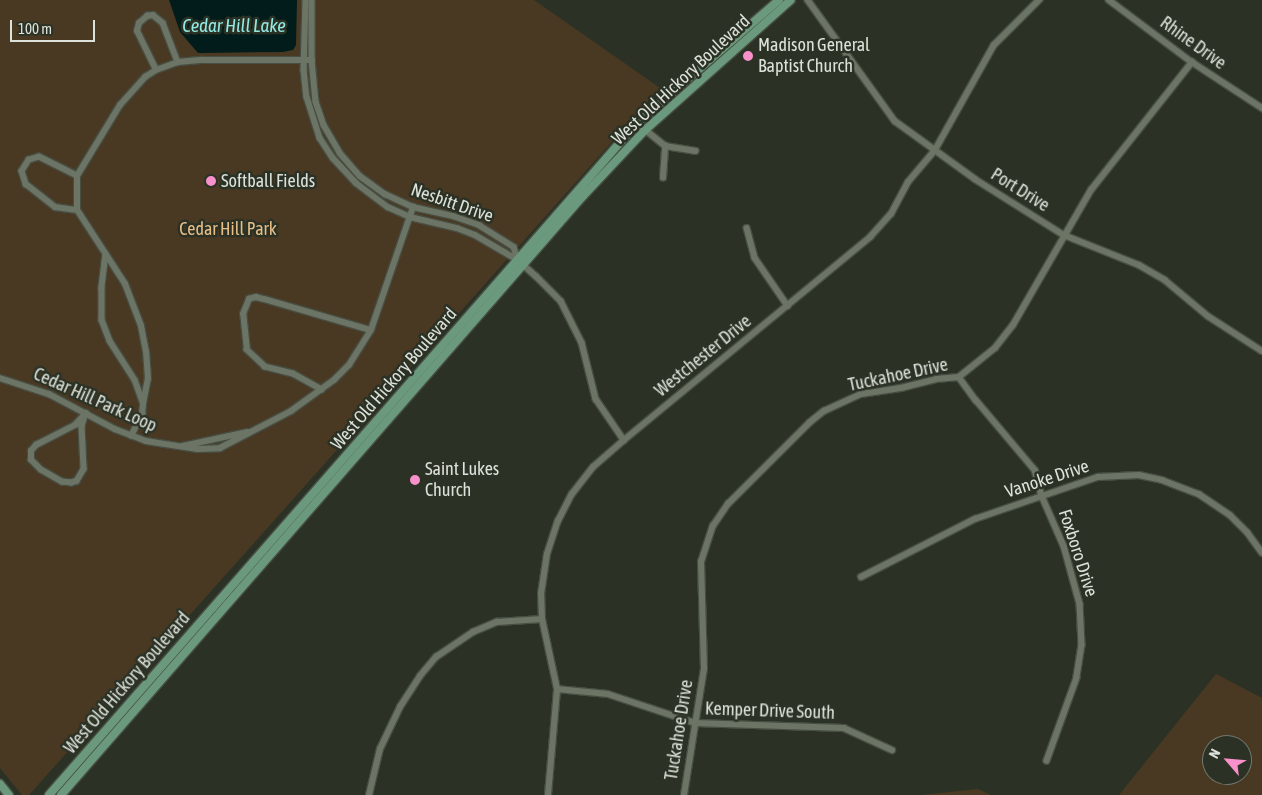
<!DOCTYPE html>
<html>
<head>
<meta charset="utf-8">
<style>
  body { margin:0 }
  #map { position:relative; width:1262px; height:795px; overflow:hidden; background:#2b3225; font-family:"Asap Condensed",sans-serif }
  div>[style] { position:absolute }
  .green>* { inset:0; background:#4a3922 }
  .water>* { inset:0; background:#011c1a }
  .roads { filter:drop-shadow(1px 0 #474e43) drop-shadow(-1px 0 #474e43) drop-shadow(0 1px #474e43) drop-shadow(0 -1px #474e43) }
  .minor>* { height:5.5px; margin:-2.75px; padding:0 2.75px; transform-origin:2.75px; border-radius:2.75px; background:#6c7465 }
  .major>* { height:8px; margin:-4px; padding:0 4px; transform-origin:4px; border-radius:4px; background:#6a997d }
  .dots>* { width:14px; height:14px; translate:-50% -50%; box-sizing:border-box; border:2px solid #2b3225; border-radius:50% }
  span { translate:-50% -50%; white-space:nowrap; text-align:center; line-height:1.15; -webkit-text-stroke:5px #2b3225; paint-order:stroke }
  .street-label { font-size:18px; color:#dce1d9 }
  .poi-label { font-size:18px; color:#dce1d9 }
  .left { translate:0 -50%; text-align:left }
  .park-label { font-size:18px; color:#e8be87 }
  .water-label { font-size:19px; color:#91eae4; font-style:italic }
  .north { position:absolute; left:1202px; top:735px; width:50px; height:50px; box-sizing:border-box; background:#2b3225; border:1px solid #72786d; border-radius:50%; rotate:297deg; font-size:14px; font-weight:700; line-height:20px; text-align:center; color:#dce1d9 }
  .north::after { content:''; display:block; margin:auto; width:18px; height:22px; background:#f890cb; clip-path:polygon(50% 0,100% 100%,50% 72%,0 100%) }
  .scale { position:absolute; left:10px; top:20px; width:85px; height:22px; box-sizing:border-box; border:2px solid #dce1d9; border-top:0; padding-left:6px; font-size:15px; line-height:18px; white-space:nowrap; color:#dce1d9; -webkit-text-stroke:4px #2b3225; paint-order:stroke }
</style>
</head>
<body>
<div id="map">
  <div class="green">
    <i style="clip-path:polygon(0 0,534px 0,660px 88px,29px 795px,22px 795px,0 768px)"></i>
    <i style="clip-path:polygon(evenodd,1216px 674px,1262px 698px,1262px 795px,1119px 795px,1216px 674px,1212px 745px,1242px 745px,1242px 775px,1212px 775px,1212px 745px)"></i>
    <i style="clip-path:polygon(978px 789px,991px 795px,922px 795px)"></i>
  </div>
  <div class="water">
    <i style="clip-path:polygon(169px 0,297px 0,296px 45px,293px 50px,283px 52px,198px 53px,180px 32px)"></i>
  </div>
  <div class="roads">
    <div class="minor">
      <i style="left:306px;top:0;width:70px;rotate:91.6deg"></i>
      <i style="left:304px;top:70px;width:27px;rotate:84deg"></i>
      <i style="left:307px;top:97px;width:43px;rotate:72.4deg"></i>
      <i style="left:320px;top:138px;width:24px;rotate:57deg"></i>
      <i style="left:333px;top:158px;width:34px;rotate:47deg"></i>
      <i style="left:356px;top:183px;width:40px;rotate:37deg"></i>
      <i style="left:388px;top:207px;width:24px;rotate:24deg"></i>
      <i style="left:410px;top:217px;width:48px;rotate:13.2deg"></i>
      <i style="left:457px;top:228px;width:19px;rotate:21deg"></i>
      <i style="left:475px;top:235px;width:50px;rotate:30.2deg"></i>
      <i style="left:518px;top:260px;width:24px;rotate:42deg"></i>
      <i style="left:536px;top:276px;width:35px;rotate:45deg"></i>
      <i style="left:561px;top:301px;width:47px;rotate:63.4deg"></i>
      <i style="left:582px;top:343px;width:58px;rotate:76deg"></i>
      <i style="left:596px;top:399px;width:50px;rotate:55.7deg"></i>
      <i style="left:312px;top:0;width:60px;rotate:90deg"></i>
      <i style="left:312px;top:60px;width:42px;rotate:84.6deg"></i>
      <i style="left:316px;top:102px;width:24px;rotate:71deg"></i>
      <i style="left:324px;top:125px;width:32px;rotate:60deg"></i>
      <i style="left:340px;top:153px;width:30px;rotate:49deg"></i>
      <i style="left:360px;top:176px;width:31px;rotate:36deg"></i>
      <i style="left:385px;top:194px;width:31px;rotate:25deg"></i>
      <i style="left:413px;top:207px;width:41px;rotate:12.7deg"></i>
      <i style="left:453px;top:216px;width:28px;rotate:19deg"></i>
      <i style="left:479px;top:225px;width:41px;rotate:32.2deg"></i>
      <i style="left:514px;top:247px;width:14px;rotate:73deg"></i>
      <i style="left:808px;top:0;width:149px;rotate:54.3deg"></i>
      <i style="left:895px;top:121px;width:99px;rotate:35.9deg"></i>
      <i style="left:975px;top:179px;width:105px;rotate:32.2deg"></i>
      <i style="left:1064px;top:235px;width:81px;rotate:21.8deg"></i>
      <i style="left:1139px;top:265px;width:30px;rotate:30deg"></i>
      <i style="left:1165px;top:280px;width:56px;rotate:39.9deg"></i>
      <i style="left:1208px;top:316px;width:64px;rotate:32.9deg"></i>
      <i style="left:1109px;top:0;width:104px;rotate:36.8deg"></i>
      <i style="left:1192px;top:62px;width:84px;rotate:33.3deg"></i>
      <i style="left:156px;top:70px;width:43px;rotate:-116deg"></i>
      <i style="left:137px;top:31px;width:8px;rotate:-76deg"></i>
      <i style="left:139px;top:23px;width:11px;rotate:-41deg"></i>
      <i style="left:147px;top:16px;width:6px;rotate:-9deg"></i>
      <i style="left:153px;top:15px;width:13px;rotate:39deg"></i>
      <i style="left:163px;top:23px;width:42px;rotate:69deg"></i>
      <i style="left:637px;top:123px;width:36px;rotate:39deg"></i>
      <i style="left:665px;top:146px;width:31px;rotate:9deg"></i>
      <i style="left:77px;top:176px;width:42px;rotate:-153.4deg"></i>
      <i style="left:39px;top:157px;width:10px;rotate:163deg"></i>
      <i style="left:29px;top:160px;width:13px;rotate:122deg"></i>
      <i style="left:22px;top:171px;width:14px;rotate:73deg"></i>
      <i style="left:26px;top:184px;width:37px;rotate:38deg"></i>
      <i style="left:55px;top:207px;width:22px;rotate:8deg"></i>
      <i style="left:663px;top:178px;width:32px;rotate:-86deg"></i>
      <i style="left:747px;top:228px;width:31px;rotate:75deg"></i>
      <i style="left:755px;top:258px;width:58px;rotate:55.5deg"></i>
      <i style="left:106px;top:254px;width:34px;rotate:97deg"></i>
      <i style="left:102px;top:288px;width:32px;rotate:90deg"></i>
      <i style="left:102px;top:320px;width:22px;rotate:69deg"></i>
      <i style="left:110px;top:341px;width:46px;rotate:57.3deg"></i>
      <i style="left:135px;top:380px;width:23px;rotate:70deg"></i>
      <i style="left:959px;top:377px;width:29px;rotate:54deg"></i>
      <i style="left:976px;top:400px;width:92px;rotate:49.9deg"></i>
      <i style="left:1035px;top:470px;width:27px;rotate:75deg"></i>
      <i style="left:1042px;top:496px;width:55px;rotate:66.3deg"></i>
      <i style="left:1064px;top:546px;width:60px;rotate:74.6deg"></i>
      <i style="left:1080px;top:604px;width:41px;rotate:87.2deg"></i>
      <i style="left:1082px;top:645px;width:33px;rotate:99deg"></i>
      <i style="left:1077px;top:678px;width:88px;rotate:109.9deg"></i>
      <i style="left:0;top:378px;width:52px;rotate:18.1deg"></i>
      <i style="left:49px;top:394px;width:75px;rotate:27.9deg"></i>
      <i style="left:115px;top:429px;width:33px;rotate:21deg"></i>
      <i style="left:146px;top:441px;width:52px;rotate:8.9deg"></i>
      <i style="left:197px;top:449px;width:23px;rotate:-2deg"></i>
      <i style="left:220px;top:448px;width:80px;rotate:-27.5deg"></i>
      <i style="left:291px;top:411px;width:53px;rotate:-35.8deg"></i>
      <i style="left:334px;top:380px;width:21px;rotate:-45deg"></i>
      <i style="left:349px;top:365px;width:41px;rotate:-57.8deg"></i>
      <i style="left:371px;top:330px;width:130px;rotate:-71.1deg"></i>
      <i style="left:322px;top:390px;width:33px;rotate:-151deg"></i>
      <i style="left:293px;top:374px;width:29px;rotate:-166deg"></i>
      <i style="left:265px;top:367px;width:25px;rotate:-137deg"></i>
      <i style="left:247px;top:350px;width:36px;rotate:-96deg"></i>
      <i style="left:243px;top:314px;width:16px;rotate:-68deg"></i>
      <i style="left:249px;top:299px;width:7px;rotate:-16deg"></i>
      <i style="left:256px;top:297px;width:8px;rotate:14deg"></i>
      <i style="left:264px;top:299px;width:111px;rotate:16.2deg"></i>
      <i style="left:86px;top:413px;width:14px;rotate:107deg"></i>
      <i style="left:82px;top:426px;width:43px;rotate:87.3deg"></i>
      <i style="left:84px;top:469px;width:14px;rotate:120deg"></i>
      <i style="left:77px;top:481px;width:5px;rotate:158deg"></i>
      <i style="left:72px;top:483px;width:10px;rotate:-174deg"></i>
      <i style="left:62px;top:482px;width:24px;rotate:-150deg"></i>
      <i style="left:41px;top:470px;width:14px;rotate:-135deg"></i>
      <i style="left:31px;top:460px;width:9px;rotate:-90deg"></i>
      <i style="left:31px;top:451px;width:8px;rotate:-50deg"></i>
      <i style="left:36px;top:445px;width:44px;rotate:-27.1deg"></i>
      <i style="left:75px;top:425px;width:16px;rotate:-47deg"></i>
      <i style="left:131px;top:436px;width:25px;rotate:-63deg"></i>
      <i style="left:142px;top:414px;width:10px;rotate:-84deg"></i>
      <i style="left:143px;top:404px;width:25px;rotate:-79deg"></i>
      <i style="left:148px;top:379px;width:27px;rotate:-94deg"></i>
      <i style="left:146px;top:352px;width:26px;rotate:-101deg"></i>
      <i style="left:141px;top:326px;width:45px;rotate:-110.9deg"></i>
      <i style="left:125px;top:284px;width:88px;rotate:-123deg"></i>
      <i style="left:77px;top:210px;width:34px;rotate:-90deg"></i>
      <i style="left:77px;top:176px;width:83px;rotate:-58.8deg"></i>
      <i style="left:120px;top:105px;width:38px;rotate:-48deg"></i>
      <i style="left:145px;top:77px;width:13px;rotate:-32deg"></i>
      <i style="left:156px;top:70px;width:23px;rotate:-20deg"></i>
      <i style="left:178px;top:62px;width:25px;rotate:-5deg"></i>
      <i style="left:203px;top:60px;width:109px"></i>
      <i style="left:183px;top:446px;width:66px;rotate:-12.2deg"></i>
      <i style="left:861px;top:577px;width:128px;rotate:-27deg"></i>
      <i style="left:975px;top:519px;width:130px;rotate:-18.9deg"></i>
      <i style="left:1098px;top:477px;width:41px;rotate:-2.8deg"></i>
      <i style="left:1139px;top:475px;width:24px;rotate:12deg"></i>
      <i style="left:1162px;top:480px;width:40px;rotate:21deg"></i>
      <i style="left:1199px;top:494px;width:37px;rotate:34deg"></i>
      <i style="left:1230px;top:515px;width:25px;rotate:45deg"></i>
      <i style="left:1248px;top:533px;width:24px;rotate:54deg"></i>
      <i style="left:557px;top:689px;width:51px;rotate:5.6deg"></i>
      <i style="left:608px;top:694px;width:92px;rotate:18.4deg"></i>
      <i style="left:695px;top:723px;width:149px;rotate:1.9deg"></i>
      <i style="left:844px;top:728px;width:53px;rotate:24.6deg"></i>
      <i style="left:369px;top:795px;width:47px;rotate:-76.6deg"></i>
      <i style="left:380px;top:749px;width:47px;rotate:-64.5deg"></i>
      <i style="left:400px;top:707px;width:37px;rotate:-57deg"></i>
      <i style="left:420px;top:676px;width:25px;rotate:-50deg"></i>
      <i style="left:436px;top:657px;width:45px;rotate:-34deg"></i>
      <i style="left:473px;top:632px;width:26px;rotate:-23deg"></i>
      <i style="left:497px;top:622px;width:45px;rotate:-3.8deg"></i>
      <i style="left:548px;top:795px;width:106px;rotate:-85.1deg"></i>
      <i style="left:557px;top:689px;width:72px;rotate:-102.1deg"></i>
      <i style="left:542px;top:619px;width:25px;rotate:-92deg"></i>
      <i style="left:541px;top:594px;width:40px;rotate:-81.5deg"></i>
      <i style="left:547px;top:554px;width:35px;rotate:-72deg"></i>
      <i style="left:558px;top:521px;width:30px;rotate:-63deg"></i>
      <i style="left:572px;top:494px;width:34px;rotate:-52deg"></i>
      <i style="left:593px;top:467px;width:41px;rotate:-41.1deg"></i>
      <i style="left:624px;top:440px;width:319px;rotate:-39.5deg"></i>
      <i style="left:870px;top:237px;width:31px;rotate:-48deg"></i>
      <i style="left:891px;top:214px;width:36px;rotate:-62deg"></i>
      <i style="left:908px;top:182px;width:42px;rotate:-49.8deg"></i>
      <i style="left:935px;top:150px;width:120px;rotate:-60.7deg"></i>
      <i style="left:994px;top:45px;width:64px;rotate:-45deg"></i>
      <i style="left:684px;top:795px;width:128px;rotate:-81deg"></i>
      <i style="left:704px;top:669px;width:107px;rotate:-91.6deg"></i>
      <i style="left:701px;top:562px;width:38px;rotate:-72deg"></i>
      <i style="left:713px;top:526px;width:27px;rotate:-56deg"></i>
      <i style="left:728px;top:504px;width:115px;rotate:-45deg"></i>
      <i style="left:809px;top:423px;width:19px;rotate:-39deg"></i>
      <i style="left:824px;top:411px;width:41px;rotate:-24.7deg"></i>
      <i style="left:861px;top:394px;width:40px;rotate:-8.5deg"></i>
      <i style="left:901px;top:388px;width:36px;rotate:-14deg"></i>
      <i style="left:936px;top:379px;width:23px;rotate:-5deg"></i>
      <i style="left:959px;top:377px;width:46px;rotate:-38.9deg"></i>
      <i style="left:995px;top:348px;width:29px;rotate:-52deg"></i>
      <i style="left:1013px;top:325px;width:156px;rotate:-60deg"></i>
      <i style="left:1091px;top:190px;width:163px;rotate:-51.7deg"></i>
    </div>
    <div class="major">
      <i style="left:0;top:784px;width:14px;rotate:51deg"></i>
      <i style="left:49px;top:795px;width:893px;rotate:-48.81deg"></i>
      <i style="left:637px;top:123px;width:188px;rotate:-40.9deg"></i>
      <i style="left:61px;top:795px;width:795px;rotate:-48.93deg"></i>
      <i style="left:583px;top:196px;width:91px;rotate:-46.8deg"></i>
      <i style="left:645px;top:130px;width:195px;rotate:-41.7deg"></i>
    </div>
  </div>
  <div class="dots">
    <i style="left:748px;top:56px;background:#f890cb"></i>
    <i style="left:211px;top:181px;background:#f890cb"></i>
    <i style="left:415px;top:480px;background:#f890cb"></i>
  </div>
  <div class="street-label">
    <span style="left:1193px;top:43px;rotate:36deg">Rhine Drive</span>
    <span style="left:681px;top:80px;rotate:-43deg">West Old Hickory Boulevard</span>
    <span style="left:1020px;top:190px;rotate:32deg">Port Drive</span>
    <span style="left:452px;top:203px;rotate:19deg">Nesbitt Drive</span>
    <span style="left:703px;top:356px;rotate:-39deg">Westchester Drive</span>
    <span style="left:898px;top:375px;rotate:-12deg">Tuckahoe Drive</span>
    <span style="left:394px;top:379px;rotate:-49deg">West Old Hickory Boulevard</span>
    <span style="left:95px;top:400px;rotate:24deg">Cedar Hill Park Loop</span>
    <span style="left:1047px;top:479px;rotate:-18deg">Vanoke Drive</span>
    <span style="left:1078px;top:553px;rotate:72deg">Foxboro Drive</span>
    <span style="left:127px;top:683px;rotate:-49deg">West Old Hickory Boulevard</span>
    <span style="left:770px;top:711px;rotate:2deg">Kemper Drive South</span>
    <span style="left:679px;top:730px;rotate:-81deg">Tuckahoe Drive</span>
  </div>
  <div class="poi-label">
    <span class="left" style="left:758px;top:56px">Madison General<br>Baptist Church</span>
    <span class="left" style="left:221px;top:181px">Softball Fields</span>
    <span class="left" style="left:425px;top:480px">Saint Lukes<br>Church</span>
  </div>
  <div class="park-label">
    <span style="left:228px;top:229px">Cedar Hill Park</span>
  </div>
  <div class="water-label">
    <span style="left:234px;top:26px">Cedar Hill Lake</span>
  </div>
  <div class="north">N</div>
  <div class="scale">100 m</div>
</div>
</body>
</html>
